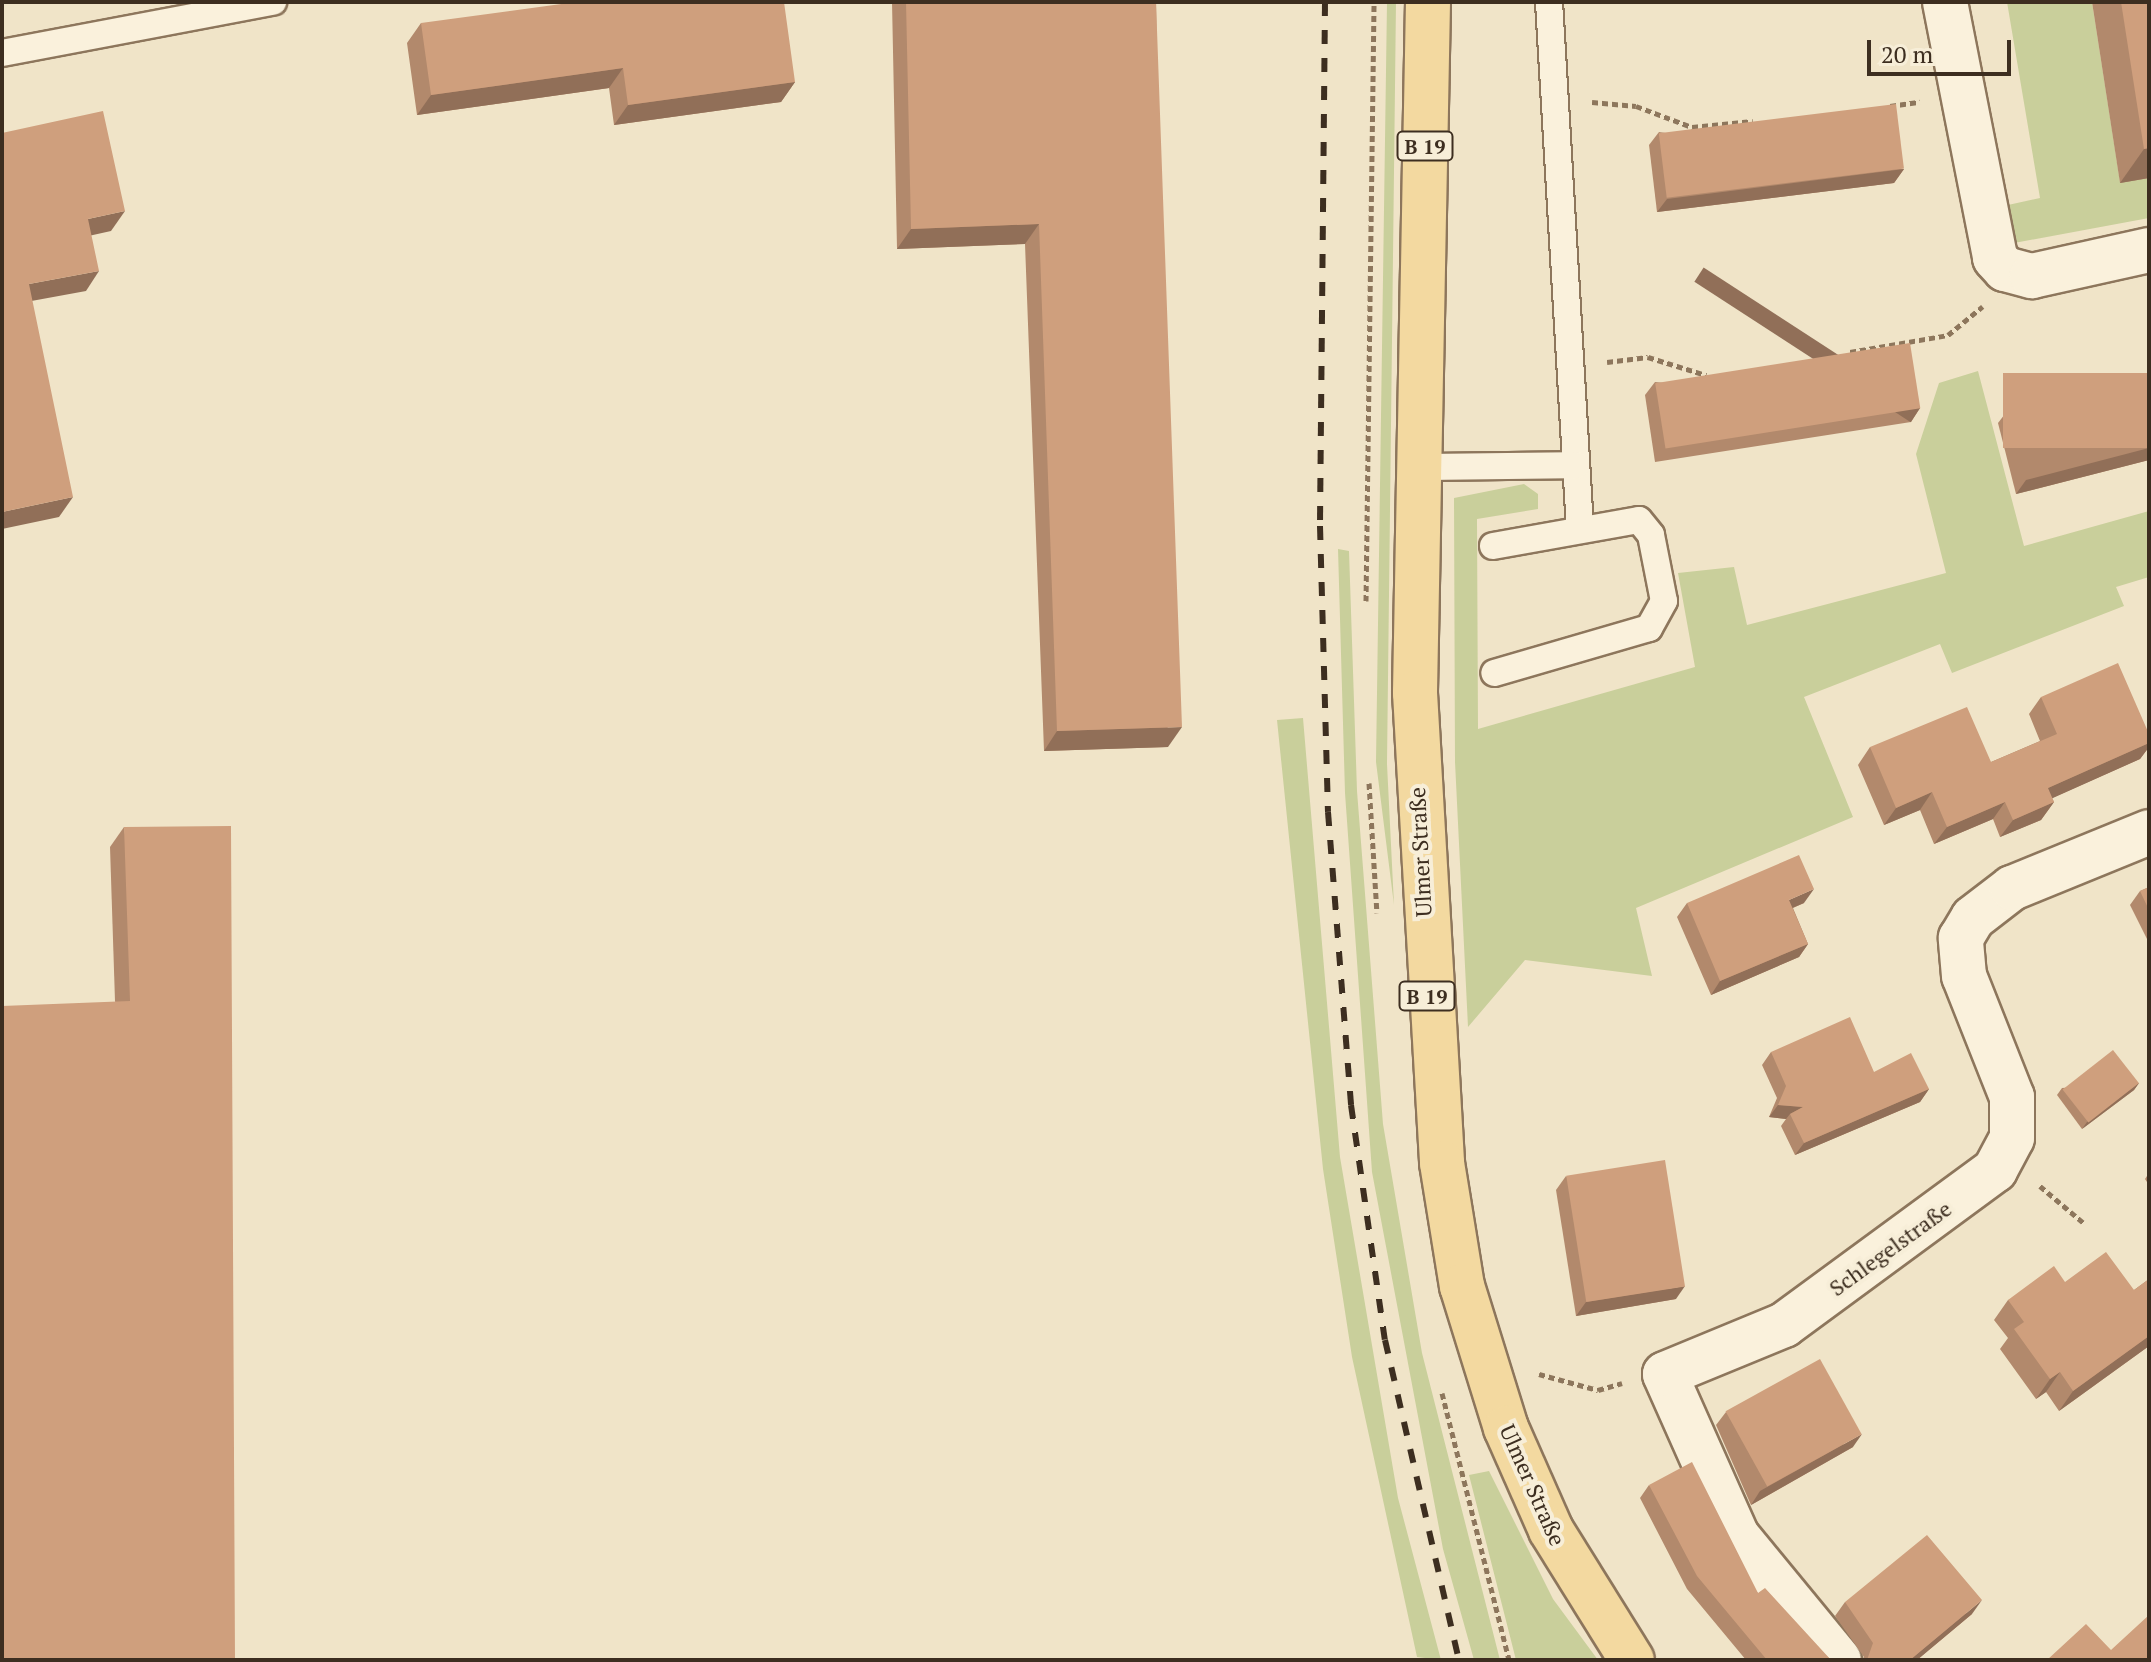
<!DOCTYPE html>
<html>
<head>
<meta charset="utf-8">
<style>
  body { margin:0 }
  #map { position:relative; width:2151px; height:1662px; overflow:hidden; background:#f0e4c8; font-family:"PT Serif",serif }
  div>[style] { position:absolute }
  .green>* { inset:0; background:#c9cf9b }
  .path>* { height:5px; margin-top:-2.5px; transform-origin:0; background:repeating-linear-gradient(90deg,#8d765c 0 6px,transparent 0 10px) }
  .roads { filter:drop-shadow(2px 0 #8d765c) drop-shadow(-2px 0 #8d765c) drop-shadow(0 2px #8d765c) drop-shadow(0 -2px #8d765c) }
  .service>* { height:26px; margin:-13px; padding:0 13px; transform-origin:13px; border-radius:13px; background:#faf1dc }
  .minor>* { height:44px; margin:-22px; padding:0 22px; transform-origin:22px; border-radius:22px; background:#faf1dc }
  .primary>* { height:44px; margin:-22px; padding:0 22px; transform-origin:22px; border-radius:22px; background:#f3d9a0 }
  .rail>* { height:6px; margin-top:-3px; transform-origin:0; background:repeating-linear-gradient(90deg,#3d2e20 0 14px,transparent 0 28px) }
  .wall>* { inset:0; background:#b2896c }
  .shaded-wall>* { inset:0; background:#916f58; transform-origin:0 0 }
  .building>* { inset:0; background:#cf9f7d; transform-origin:0 0 }
  span { translate:-50% -50%; white-space:nowrap; text-align:center; line-height:1.15; -webkit-text-stroke:8px #f7eed8; paint-order:stroke }
  .shield-label span { padding:2px 6px; background:#f7eed8; border:2px solid; border-radius:6px; -webkit-text-stroke-width:0 }
  .shield-label { font-size:20px; color:#3d2e20; font-weight:700 }
  .street-label { font-size:22px; color:#3d2e20 }
  .frame { position:absolute; inset:0; border:4px solid #3d2e20; pointer-events:none }
  .scale { position:absolute; left:1867px; top:40px; width:144px; height:36px; box-sizing:border-box; border:4px solid #3d2e20; border-top:0; padding-left:10px; font-size:24px; line-height:28px; white-space:nowrap; color:#3d2e20; -webkit-text-stroke:6px #f7eed8; paint-order:stroke }
</style>
</head>
<body>
<div id="map">
  <div class="green">
    <i style="clip-path:polygon(1387px 2px,1396px 2px,1387px 764px,1394px 905px,1376px 762px)"></i>
    <i style="clip-path:polygon(2007px 2px,2092px 2px,2120px 182px,2149px 178px,2149px 218px,2014px 243px,2008px 205px,2040px 198px)"></i>
    <i style="clip-path:polygon(1978px 371px,2024px 546px,2149px 511px,2149px 577px,2116px 587px,2124px 606px,1952px 673px,1940px 644px,1804px 697px,1853px 817px,1636px 908px,1652px 976px,1525px 960px,1468px 1027px,1455px 762px,1454px 498px,1524px 484px,1538px 494px,1538px 509px,1477px 519px,1478px 729px,1695px 667px,1678px 573px,1734px 567px,1747px 625px,1946px 573px,1916px 454px,1939px 383px)"></i>
    <i style="clip-path:polygon(1338px 549px,1349px 551px,1357px 791px,1383px 1124px,1422px 1353px,1500px 1660px,1474px 1660px,1443px 1549px,1372px 1172px,1345px 793px)"></i>
    <i style="clip-path:polygon(1303px 718px,1340px 1157px,1398px 1498px,1441px 1660px,1417px 1657px,1352px 1357px,1323px 1169px,1277px 720px)"></i>
    <i style="clip-path:polygon(1489px 1471px,1553px 1599px,1598px 1660px,1516px 1660px,1469px 1475px)"></i>
  </div>
  <div class="path">
    <i style="left:1592px;top:102px;width:44px;rotate:5.2deg"></i>
    <i style="left:1636px;top:106px;width:60px;rotate:20.6deg"></i>
    <i style="left:1692px;top:127px;width:61px;rotate:-5.6deg"></i>
    <i style="left:1890px;top:106px;width:30px;rotate:-8deg"></i>
    <i style="left:1850px;top:352px;width:99px;rotate:-9.8deg"></i>
    <i style="left:1948px;top:335px;width:45px;rotate:-39.6deg"></i>
    <i style="left:1607px;top:362px;width:41px;rotate:-7deg"></i>
    <i style="left:1648px;top:357px;width:61px;rotate:17.2deg"></i>
    <i style="left:1366px;top:601px;width:599px;rotate:-89.23deg"></i>
    <i style="left:1369px;top:783px;width:130px;rotate:86.5deg"></i>
    <i style="left:2040px;top:1186px;width:59px;rotate:40.2deg"></i>
    <i style="left:1539px;top:1374px;width:61px;rotate:15.2deg"></i>
    <i style="left:1598px;top:1390px;width:25px;rotate:-16deg"></i>
    <i style="left:1442px;top:1393px;width:275px;rotate:75.9deg"></i>
  </div>
  <div class="roads">
    <div class="service">
      <i style="left:1549px;top:2px;width:528px;rotate:86.63deg"></i>
      <i style="left:2px;top:53px;width:276px;rotate:-10.7deg"></i>
      <i style="left:1419px;top:467px;width:157px;rotate:-0.7deg"></i>
      <i style="left:1493px;top:546px;width:148px;rotate:-10.1deg"></i>
      <i style="left:1639px;top:520px;width:19px;rotate:51deg"></i>
      <i style="left:1651px;top:535px;width:67px;rotate:78.9deg"></i>
      <i style="left:1664px;top:601px;width:31px;rotate:119deg"></i>
      <i style="left:1649px;top:628px;width:161px;rotate:163.8deg"></i>
    </div>
    <div class="minor">
      <i style="left:1945px;top:2px;width:261px;rotate:78.9deg"></i>
      <i style="left:1995px;top:258px;width:15px;rotate:48deg"></i>
      <i style="left:2005px;top:269px;width:28px;rotate:15deg"></i>
      <i style="left:2032px;top:276px;width:120px;rotate:-12.5deg"></i>
      <i style="left:1839px;top:1660px;width:161px;rotate:-129.4deg"></i>
      <i style="left:1737px;top:1536px;width:177px;rotate:-114deg"></i>
      <i style="left:1665px;top:1374px;width:129px;rotate:-22.4deg"></i>
      <i style="left:1784px;top:1325px;width:262px;rotate:-36.3deg"></i>
      <i style="left:1995px;top:1170px;width:36px;rotate:-62deg"></i>
      <i style="left:2012px;top:1138px;width:41px;rotate:-90deg"></i>
      <i style="left:2012px;top:1097px;width:130px;rotate:-111.6deg"></i>
      <i style="left:1964px;top:976px;width:38px;rotate:-95deg"></i>
      <i style="left:1961px;top:938px;width:23px;rotate:-59deg"></i>
      <i style="left:1973px;top:918px;width:49px;rotate:-37.6deg"></i>
      <i style="left:2012px;top:888px;width:148px;rotate:-22.2deg"></i>
    </div>
    <div class="primary">
      <i style="left:1428px;top:2px;width:691px;rotate:91.08deg"></i>
      <i style="left:1415px;top:693px;width:471px;rotate:86.7deg"></i>
      <i style="left:1442px;top:1163px;width:125px;rotate:80.8deg"></i>
      <i style="left:1462px;top:1286px;width:149px;rotate:72.8deg"></i>
      <i style="left:1506px;top:1428px;width:111px;rotate:66.2deg"></i>
      <i style="left:1551px;top:1530px;width:153px;rotate:58.1deg"></i>
    </div>
  </div>
  <div class="rail">
    <i style="left:1325px;top:2px;width:524px;rotate:90.55deg"></i>
    <i style="left:1320px;top:526px;width:286px;rotate:88.4deg"></i>
    <i style="left:1328px;top:812px;width:294px;rotate:85.5deg"></i>
    <i style="left:1351px;top:1105px;width:237px;rotate:81.8deg"></i>
    <i style="left:1385px;top:1340px;width:328px;rotate:77deg"></i>
  </div>
  <div class="wall">
    <i style="clip-path:polygon(892px 2px,1156px 2px,1168px 747px,1044px 751px,1025px 244px,897px 249px)"></i>
    <i style="clip-path:polygon(2092px 2px,2149px 2px,2149px 178px,2120px 183px)"></i>
    <i style="clip-path:polygon(421px 23px,795px 82px,781px 102px,614px 125px,609px 88px,417px 115px,407px 43px)"></i>
    <i style="clip-path:polygon(1659px 132px,1904px 169px,1894px 183px,1657px 212px,1649px 145px)"></i>
    <i style="clip-path:polygon(2149px 373px,2149px 460px,2016px 494px,1998px 423px,2008px 410px)"></i>
    <i style="clip-path:polygon(1655px 382px,1920px 408px,1911px 422px,1655px 462px,1645px 395px)"></i>
    <i style="clip-path:polygon(2041px 697px,2149px 734px,2149px 747px,2140px 759px,2052px 798px,2054px 802px,2041px 820px,2000px 837px,1993px 819px,1934px 844px,1920px 810px,1884px 825px,1858px 765px,1870px 747px,1991px 762px,2040px 741px,2029px 714px)"></i>
    <i style="clip-path:polygon(124px 827px,235px 1660px,115px 1001px,110px 847px)"></i>
    <i style="clip-path:polygon(2149px 887px,2149px 943px,2130px 905px,2140px 891px)"></i>
    <i style="clip-path:polygon(1687px 903px,1804px 903px,1793px 908px,1808px 944px,1799px 957px,1711px 995px,1677px 917px)"></i>
    <i style="clip-path:polygon(1771px 1052px,1929px 1089px,1920px 1102px,1795px 1155px,1781px 1126px,1786px 1119px,1769px 1117px,1777px 1098px,1762px 1065px)"></i>
    <i style="clip-path:polygon(2139px 1083px,2134px 1090px,2082px 1129px,2057px 1095px,2062px 1088px)"></i>
    <i style="clip-path:polygon(2149px 1173px,2149px 1185px,2145px 1179px)"></i>
    <i style="clip-path:polygon(1566px 1176px,1676px 1299px,1576px 1316px,1556px 1190px)"></i>
    <i style="clip-path:polygon(2149px 1279px,2149px 1346px,2059px 1411px,2046px 1392px,2036px 1399px,2000px 1349px,2008px 1338px,1994px 1320px,2008px 1300px,2065px 1282px,2134px 1290px)"></i>
    <i style="clip-path:polygon(1726px 1412px,1853px 1447px,1751px 1505px,1716px 1425px)"></i>
    <i style="clip-path:polygon(1649px 1485px,1758px 1593px,1831px 1660px,1746px 1660px,1687px 1589px,1640px 1498px)"></i>
    <i style="clip-path:polygon(1845px 1602px,1972px 1614px,1917px 1660px,1862px 1660px,1864px 1657px,1835px 1616px)"></i>
  </div>
  <div class="shaded-wall">
    <i style="clip-path:polygon(623px 68px,609px 88px,417px 115px,431px 95px)"></i>
    <i style="clip-path:polygon(795px 82px,781px 102px,614px 125px,628px 105px)"></i>
    <i style="clip-path:polygon(2149px 148px,2149px 178px,2120px 183px,2144px 149px)"></i>
    <i style="clip-path:polygon(1904px 169px,1894px 183px,1657px 212px,1667px 199px)"></i>
    <i style="clip-path:polygon(125px 211px,111px 231px,75px 239px,88px 219px)"></i>
    <i style="clip-path:polygon(1039px 224px,1025px 244px,897px 249px,911px 229px)"></i>
    <i style="clip-path:polygon(99px 271px,86px 291px,15px 304px,29px 284px)"></i>
    <i style="left:1920px;top:408px;width:17px;height:258px;rotate:123deg"></i>
    <i style="clip-path:polygon(2149px 448px,2149px 460px,2016px 494px,2026px 480px)"></i>
    <i style="clip-path:polygon(73px 497px,59px 517px,2px 529px,2px 512px)"></i>
    <i style="clip-path:polygon(1182px 727px,1168px 747px,1044px 751px,1057px 731px)"></i>
    <i style="clip-path:polygon(2149px 743px,2149px 747px,2140px 759px,2035px 806px,2048px 788px)"></i>
    <i style="clip-path:polygon(1932px 792px,1920px 810px,1884px 825px,1896px 808px)"></i>
    <i style="clip-path:polygon(2005px 802px,1993px 819px,1934px 844px,1947px 827px)"></i>
    <i style="clip-path:polygon(2054px 802px,2041px 820px,2000px 837px,2013px 820px)"></i>
    <i style="clip-path:polygon(1814px 889px,1804px 903px,1780px 913px,1789px 900px)"></i>
    <i style="clip-path:polygon(1808px 944px,1799px 957px,1711px 995px,1720px 981px)"></i>
    <i style="clip-path:polygon(2139px 1083px,2134px 1090px,2082px 1129px,2087px 1122px)"></i>
    <i style="clip-path:polygon(1929px 1089px,1920px 1102px,1795px 1155px,1804px 1143px)"></i>
    <i style="clip-path:polygon(1778px 1105px,1803px 1107px,1790px 1114px,1786px 1119px,1769px 1117px)"></i>
    <i style="clip-path:polygon(1685px 1286px,1676px 1299px,1576px 1316px,1586px 1302px)"></i>
    <i style="clip-path:polygon(2149px 1336px,2149px 1346px,2059px 1411px,2073px 1391px)"></i>
    <i style="clip-path:polygon(2060px 1372px,2046px 1392px,2036px 1399px,2050px 1379px)"></i>
    <i style="clip-path:polygon(1862px 1434px,1853px 1447px,1751px 1505px,1760px 1491px)"></i>
    <i style="clip-path:polygon(1982px 1600px,1972px 1614px,1917px 1660px,1910px 1660px)"></i>
  </div>
  <div class="building">
    <i style="clip-path:polygon(576px 2px,784px 2px,795px 82px,628px 105px,623px 68px,431px 95px,421px 23px)"></i>
    <i style="clip-path:polygon(906px 2px,1156px 2px,1182px 727px,1057px 731px,1039px 224px,911px 229px)"></i>
    <i style="clip-path:polygon(2121px 2px,2149px 2px,2149px 148px,2144px 149px)"></i>
    <i style="left:1896px;top:104px;width:65px;height:239px;rotate:83deg"></i>
    <i style="clip-path:polygon(103px 111px,125px 211px,88px 219px,99px 271px,29px 284px,73px 497px,2px 512px,2px 133px)"></i>
    <i style="left:1910px;top:343px;width:66px;height:258px;rotate:81deg"></i>
    <i style="left:2149px;top:373px;width:75px;height:146px;rotate:90deg"></i>
    <i style="clip-path:polygon(2118px 663px,2149px 734px,2149px 743px,2048px 788px,2054px 802px,2013px 820px,2005px 802px,1947px 827px,1932px 792px,1896px 808px,1870px 747px,1967px 707px,1991px 762px,2057px 734px,2041px 697px)"></i>
    <i style="clip-path:polygon(231px 826px,235px 1660px,2px 1660px,2px 1006px,130px 1001px,124px 827px)"></i>
    <i style="clip-path:polygon(1799px 855px,1814px 889px,1789px 900px,1808px 944px,1720px 981px,1687px 903px)"></i>
    <i style="clip-path:polygon(2149px 887px,2149px 910px,2140px 891px)"></i>
    <i style="clip-path:polygon(1850px 1017px,1874px 1072px,1911px 1053px,1929px 1089px,1804px 1143px,1790px 1114px,1803px 1107px,1778px 1105px,1786px 1086px,1771px 1052px)"></i>
    <i style="left:2113px;top:1050px;width:42px;height:64px;rotate:52deg"></i>
    <i style="left:1665px;top:1160px;width:128px;height:100px;rotate:81deg"></i>
    <i style="clip-path:polygon(2106px 1252px,2134px 1290px,2149px 1279px,2149px 1336px,2073px 1391px,2060px 1372px,2050px 1379px,2014px 1329px,2024px 1322px,2008px 1300px,2054px 1266px,2065px 1282px)"></i>
    <i style="left:1820px;top:1359px;width:86px;height:108px;rotate:61deg"></i>
    <i style="clip-path:polygon(1692px 1462px,1758px 1593px,1765px 1588px,1831px 1660px,1767px 1660px,1697px 1576px,1649px 1485px)"></i>
    <i style="clip-path:polygon(1927px 1535px,1982px 1600px,1910px 1660px,1867px 1660px,1873px 1643px,1845px 1602px)"></i>
    <i style="clip-path:polygon(2149px 1615px,2149px 1660px,2047px 1660px,2086px 1624px,2111px 1650px)"></i>
  </div>
  <div class="shield-label">
    <span style="left:1425px;top:146px">B 19</span>
    <span style="left:1427px;top:996px">B 19</span>
  </div>
  <div class="street-label">
    <span style="left:1420px;top:852px;rotate:-93deg">Ulmer Straße</span>
    <span style="left:1890px;top:1248px;rotate:-36deg">Schlegelstraße</span>
    <span style="left:1533px;top:1485px;rotate:66deg">Ulmer Straße</span>
  </div>
  <div class="frame"></div>
  <div class="scale">20 m</div>
</div>
</body>
</html>
